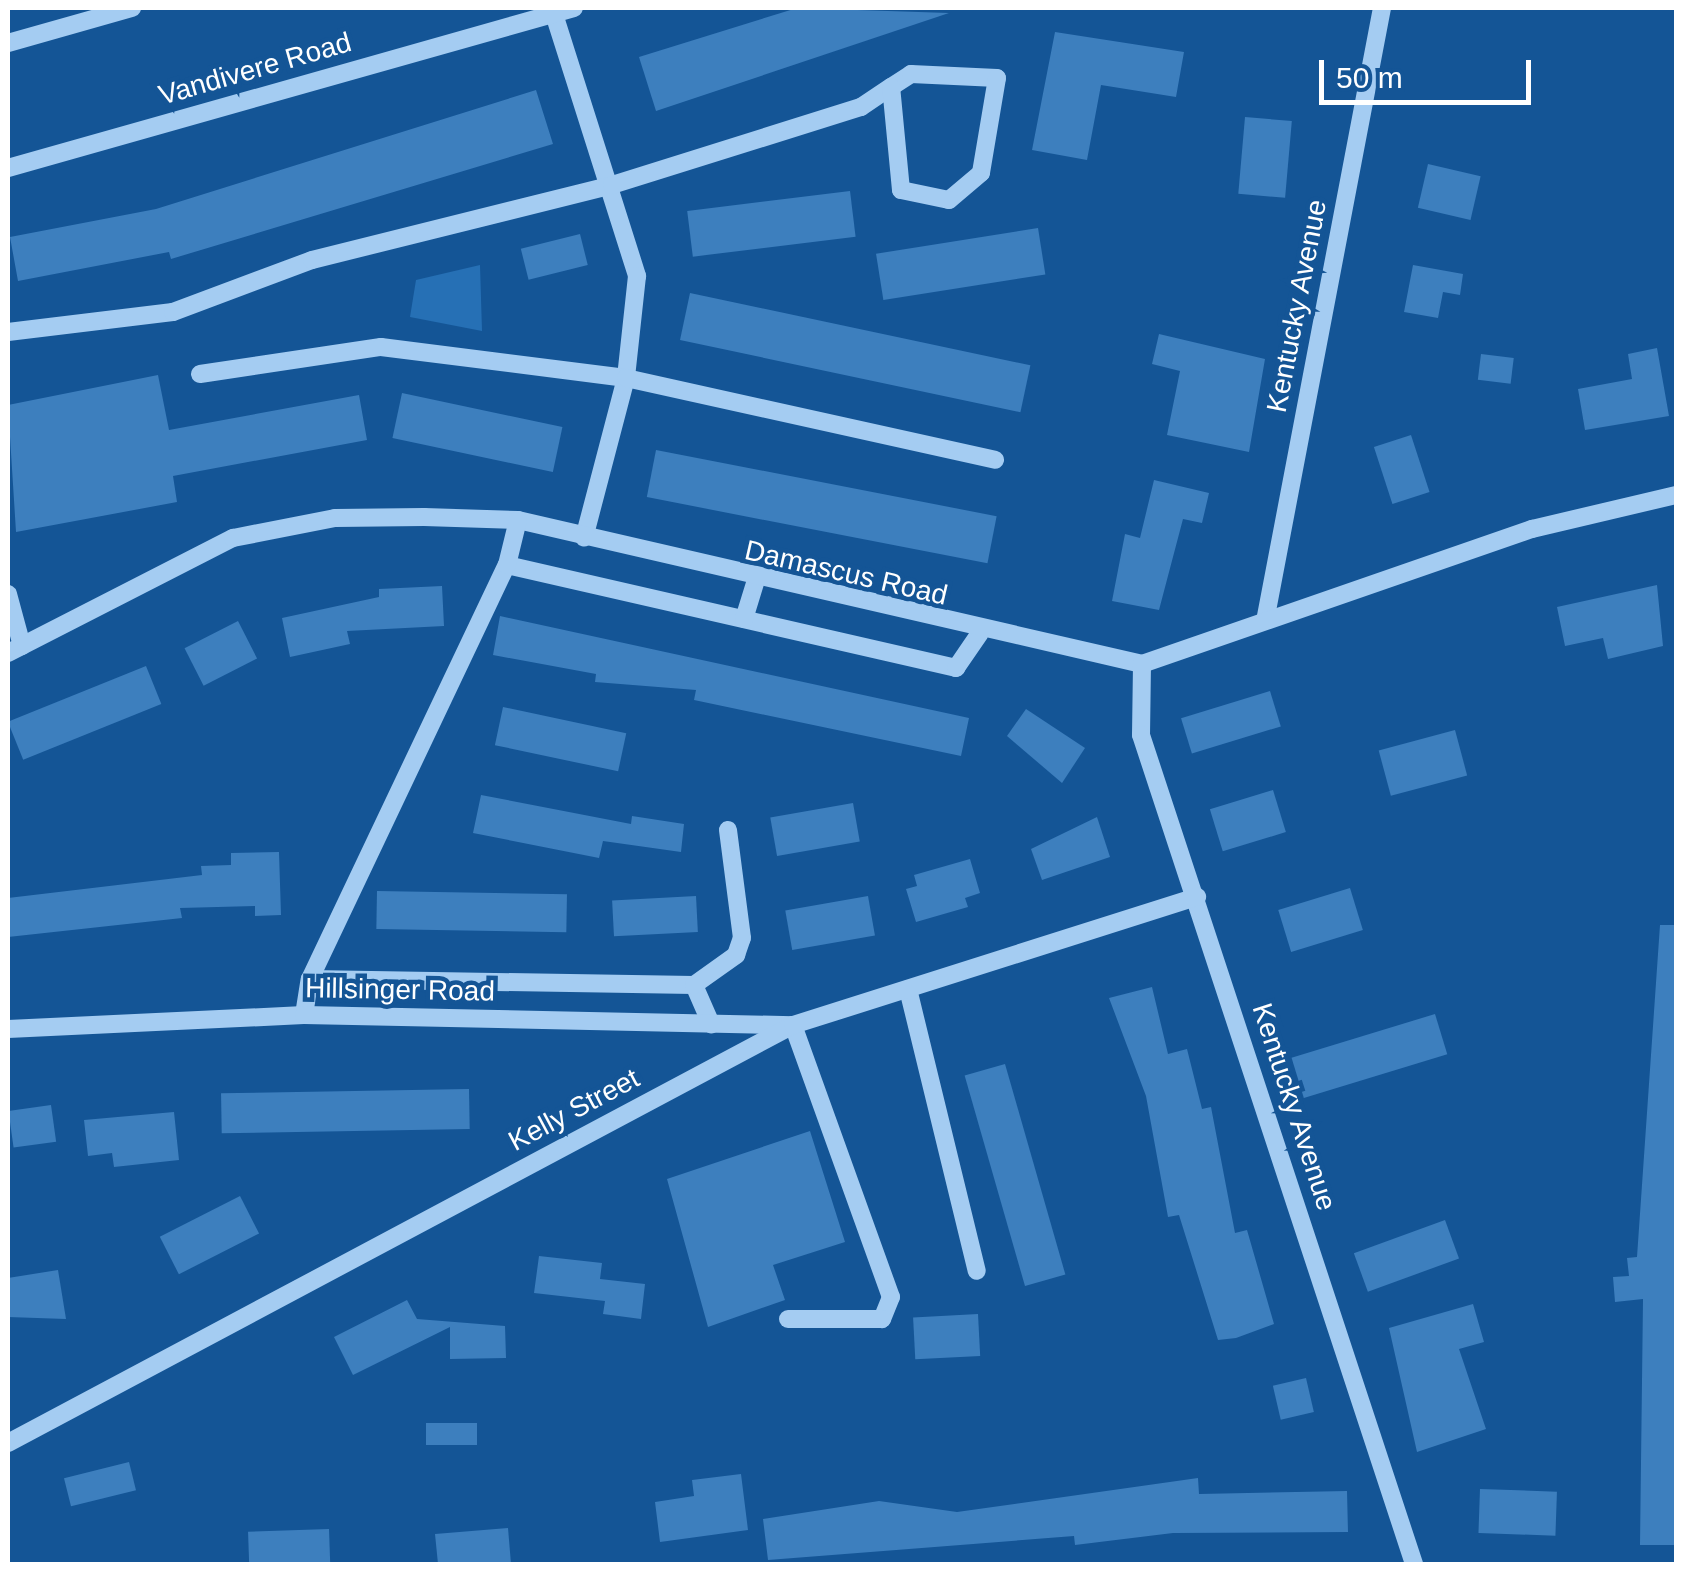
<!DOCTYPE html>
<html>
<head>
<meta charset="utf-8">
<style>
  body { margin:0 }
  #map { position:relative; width:1684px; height:1572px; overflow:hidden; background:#145596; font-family:Helvetica,sans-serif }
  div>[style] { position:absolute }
  .green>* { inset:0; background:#2670b5 }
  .building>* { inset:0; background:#3d7fbe; transform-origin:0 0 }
  .minor>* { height:18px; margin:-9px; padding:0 9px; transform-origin:9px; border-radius:9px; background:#a4ccf2 }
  span { translate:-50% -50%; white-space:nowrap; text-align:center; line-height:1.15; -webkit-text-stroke:9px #145596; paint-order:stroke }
  .street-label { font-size:28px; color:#fff }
  .frame { position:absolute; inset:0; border:10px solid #fff; pointer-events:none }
  .scale { position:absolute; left:1319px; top:60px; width:212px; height:45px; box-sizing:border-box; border:5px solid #fff; border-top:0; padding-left:12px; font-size:30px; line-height:35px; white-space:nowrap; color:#fff; -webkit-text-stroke:8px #145596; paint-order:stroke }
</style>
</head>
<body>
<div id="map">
  <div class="green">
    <i style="clip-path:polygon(480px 265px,482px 331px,410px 317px,416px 280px)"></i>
  </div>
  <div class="building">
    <i style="clip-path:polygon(797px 8px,949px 13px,656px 111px,639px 57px)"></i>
    <i style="clip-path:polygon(1055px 32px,1184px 52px,1176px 97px,1101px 85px,1087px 160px,1032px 150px)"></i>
    <i style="clip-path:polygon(536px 90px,553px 144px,171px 259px,169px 252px,18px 281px,10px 237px,156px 209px)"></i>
    <i style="left:1245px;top:117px;width:47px;height:77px;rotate:5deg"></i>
    <i style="left:1428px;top:164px;width:54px;height:45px;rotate:13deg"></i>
    <i style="left:850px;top:191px;width:46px;height:164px;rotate:83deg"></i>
    <i style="left:1038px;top:228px;width:47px;height:164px;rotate:81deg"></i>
    <i style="left:580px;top:234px;width:32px;height:61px;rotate:76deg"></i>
    <i style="clip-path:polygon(1413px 265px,1463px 274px,1460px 295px,1443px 292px,1438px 318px,1404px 312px)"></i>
    <i style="left:690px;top:293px;width:348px;height:48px;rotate:12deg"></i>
    <i style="clip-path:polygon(1159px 334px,1265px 359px,1249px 452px,1167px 435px,1180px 371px,1152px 364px)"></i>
    <i style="clip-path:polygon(1657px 348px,1669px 416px,1585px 430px,1578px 389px,1632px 379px,1628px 354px)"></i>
    <i style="left:1481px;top:354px;width:33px;height:26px;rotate:7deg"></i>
    <i style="clip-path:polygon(158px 375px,169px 430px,359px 395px,367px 440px,173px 476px,177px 502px,16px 532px,8px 405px)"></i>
    <i style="left:402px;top:393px;width:164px;height:46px;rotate:12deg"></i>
    <i style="left:1411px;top:435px;width:60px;height:39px;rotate:72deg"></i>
    <i style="left:656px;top:450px;width:347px;height:48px;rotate:11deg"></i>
    <i style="clip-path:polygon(1154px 480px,1209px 493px,1202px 523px,1183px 519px,1159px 610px,1112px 601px,1125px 534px,1140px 538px)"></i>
    <i style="clip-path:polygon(1657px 585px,1663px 646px,1608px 659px,1603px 638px,1565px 646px,1557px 607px)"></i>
    <i style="clip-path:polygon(442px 586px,444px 626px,347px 631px,350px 644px,290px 657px,282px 618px,379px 597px,379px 589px)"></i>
    <i style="clip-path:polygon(500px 616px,969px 718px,961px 756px,694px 700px,696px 690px,595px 682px,596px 674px,493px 655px)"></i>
    <i style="left:238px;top:621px;width:42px;height:60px;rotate:63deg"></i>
    <i style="left:146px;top:666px;width:41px;height:149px;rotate:68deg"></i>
    <i style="left:1270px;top:691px;width:37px;height:93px;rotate:73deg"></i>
    <i style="left:503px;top:707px;width:126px;height:39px;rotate:12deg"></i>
    <i style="clip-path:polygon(1026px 709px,1085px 748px,1062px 783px,1007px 736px)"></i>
    <i style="left:1455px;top:730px;width:47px;height:79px;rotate:75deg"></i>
    <i style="left:1273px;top:790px;width:44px;height:66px;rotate:73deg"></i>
    <i style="clip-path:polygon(481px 795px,631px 824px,632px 816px,684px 824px,681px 852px,603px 841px,599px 858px,473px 833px)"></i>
    <i style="left:853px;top:803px;width:39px;height:84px;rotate:80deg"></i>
    <i style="clip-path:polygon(1097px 817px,1110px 857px,1042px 880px,1031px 849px)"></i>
    <i style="clip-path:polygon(279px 852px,281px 915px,255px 916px,255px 906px,180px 908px,182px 918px,8px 937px,8px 898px,202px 875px,201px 866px,231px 865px,231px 853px)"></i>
    <i style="clip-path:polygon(970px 859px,980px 893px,965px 898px,968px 907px,916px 922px,906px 889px,917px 886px,914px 875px)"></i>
    <i style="left:1350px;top:888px;width:44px;height:75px;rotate:73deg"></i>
    <i style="left:377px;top:891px;width:190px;height:38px;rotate:1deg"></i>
    <i style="left:696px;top:896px;width:36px;height:84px;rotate:87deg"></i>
    <i style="left:868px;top:896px;width:40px;height:84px;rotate:80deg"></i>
    <i style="clip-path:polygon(1660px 925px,1676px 925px,1676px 1545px,1640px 1545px,1643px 1299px,1615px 1302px,1613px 1277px,1629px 1276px,1627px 1258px,1637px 1257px)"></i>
    <i style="clip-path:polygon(1152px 987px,1168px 1054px,1187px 1049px,1202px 1109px,1211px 1107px,1235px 1233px,1247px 1230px,1274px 1324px,1236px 1338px,1218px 1340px,1179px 1215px,1168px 1217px,1146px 1096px,1109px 998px)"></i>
    <i style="left:1435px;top:1014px;width:42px;height:150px;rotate:73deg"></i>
    <i style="left:1005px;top:1064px;width:219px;height:42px;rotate:74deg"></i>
    <i style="left:469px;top:1089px;width:40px;height:248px;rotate:89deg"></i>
    <i style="left:51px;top:1105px;width:37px;height:43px;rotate:82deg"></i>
    <i style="clip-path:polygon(174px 1112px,179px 1160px,114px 1167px,112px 1153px,88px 1156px,84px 1120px)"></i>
    <i style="clip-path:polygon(810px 1131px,845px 1242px,773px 1265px,785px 1300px,708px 1327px,667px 1179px)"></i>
    <i style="left:240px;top:1196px;width:42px;height:90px;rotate:63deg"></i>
    <i style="left:1445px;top:1220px;width:41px;height:97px;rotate:70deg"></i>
    <i style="clip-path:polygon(539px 1256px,602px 1263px,600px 1279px,645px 1284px,641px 1319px,603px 1314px,605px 1301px,534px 1293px)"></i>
    <i style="clip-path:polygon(58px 1270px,66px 1319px,8px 1317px,8px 1278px)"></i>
    <i style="clip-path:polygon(407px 1300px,417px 1319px,505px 1326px,506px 1358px,450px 1359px,450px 1327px,353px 1375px,334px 1337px)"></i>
    <i style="clip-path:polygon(1473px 1304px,1484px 1342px,1459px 1349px,1486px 1429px,1417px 1452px,1389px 1328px)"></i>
    <i style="left:978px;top:1314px;width:42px;height:65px;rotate:87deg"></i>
    <i style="left:1306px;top:1378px;width:35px;height:34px;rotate:77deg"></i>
    <i style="left:477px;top:1423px;width:22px;height:51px;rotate:90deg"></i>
    <i style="left:129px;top:1462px;width:29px;height:67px;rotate:76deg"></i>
    <i style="clip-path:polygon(741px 1474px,748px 1530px,660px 1542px,655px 1502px,694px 1496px,692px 1480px)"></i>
    <i style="clip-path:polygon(1198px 1478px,1199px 1494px,1347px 1491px,1348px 1532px,1173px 1533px,1075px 1545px,1074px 1536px,768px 1560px,763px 1519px,879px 1501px,957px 1512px)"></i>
    <i style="left:1480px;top:1489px;width:77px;height:44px;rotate:2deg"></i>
    <i style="clip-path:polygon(508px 1528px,511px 1564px,438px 1564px,435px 1534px)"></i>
    <i style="left:329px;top:1529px;width:35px;height:81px;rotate:88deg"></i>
  </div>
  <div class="minor">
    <i style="left:554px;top:14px;width:275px;rotate:72.4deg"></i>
    <i style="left:637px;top:276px;width:103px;rotate:96.2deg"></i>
    <i style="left:626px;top:378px;width:165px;rotate:104.7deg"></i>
    <i style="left:8px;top:43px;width:129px;rotate:-15.8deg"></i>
    <i style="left:8px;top:168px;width:588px;rotate:-15.78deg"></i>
    <i style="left:8px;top:332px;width:166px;rotate:-6.9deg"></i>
    <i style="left:173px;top:312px;width:148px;rotate:-20.5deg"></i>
    <i style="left:312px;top:260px;width:309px;rotate:-14deg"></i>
    <i style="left:612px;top:185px;width:261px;rotate:-17.4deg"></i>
    <i style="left:861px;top:107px;width:36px;rotate:-34deg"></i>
    <i style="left:891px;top:87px;width:24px;rotate:-33deg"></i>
    <i style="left:911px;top:74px;width:86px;rotate:2.7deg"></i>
    <i style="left:997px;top:78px;width:96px;rotate:99.6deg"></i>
    <i style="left:981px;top:173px;width:42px;rotate:139.8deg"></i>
    <i style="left:949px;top:200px;width:49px;rotate:-168.2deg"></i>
    <i style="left:901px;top:190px;width:103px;rotate:-95.5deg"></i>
    <i style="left:200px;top:374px;width:183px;rotate:-8.5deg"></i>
    <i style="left:381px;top:347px;width:247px;rotate:7.2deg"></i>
    <i style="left:626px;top:378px;width:378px;rotate:12.5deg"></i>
    <i style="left:507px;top:565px;width:461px;rotate:12.9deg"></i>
    <i style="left:956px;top:668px;width:42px;rotate:-55.6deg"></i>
    <i style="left:8px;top:594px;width:54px;rotate:74.9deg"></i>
    <i style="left:1266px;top:616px;width:619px;rotate:-79.2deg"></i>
    <i style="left:744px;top:619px;width:41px;rotate:-72.9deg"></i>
    <i style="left:8px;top:653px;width:253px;rotate:-27.1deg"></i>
    <i style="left:233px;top:538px;width:104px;rotate:-11.1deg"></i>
    <i style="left:335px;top:518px;width:89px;rotate:-0.6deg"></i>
    <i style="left:424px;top:517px;width:94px;rotate:1.8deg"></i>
    <i style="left:518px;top:520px;width:640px;rotate:12.99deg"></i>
    <i style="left:1142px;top:664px;width:413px;rotate:-19.1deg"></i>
    <i style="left:1532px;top:529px;width:148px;rotate:-13.3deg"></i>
    <i style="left:1142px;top:664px;width:71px;rotate:90.8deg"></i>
    <i style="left:1141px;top:735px;width:873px;rotate:71.77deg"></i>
    <i style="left:310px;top:979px;width:384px;rotate:0.9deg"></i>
    <i style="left:694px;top:985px;width:43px;rotate:66.4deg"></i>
    <i style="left:694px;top:985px;width:52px;rotate:-35.5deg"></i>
    <i style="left:736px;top:955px;width:18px;rotate:-71deg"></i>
    <i style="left:742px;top:938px;width:109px;rotate:-97.4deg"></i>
    <i style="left:908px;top:989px;width:290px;rotate:76.3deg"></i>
    <i style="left:304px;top:1015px;width:36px;rotate:-81deg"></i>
    <i style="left:310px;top:979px;width:458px;rotate:-64.6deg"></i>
    <i style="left:507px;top:565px;width:46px;rotate:-76.3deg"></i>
    <i style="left:8px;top:1029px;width:296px;rotate:-2.7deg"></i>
    <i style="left:304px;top:1015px;width:489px;rotate:1.2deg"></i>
    <i style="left:793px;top:1025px;width:289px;rotate:70.2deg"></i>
    <i style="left:891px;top:1297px;width:24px;rotate:112deg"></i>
    <i style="left:882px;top:1319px;width:94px;rotate:180deg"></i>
    <i style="left:8px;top:1443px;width:889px;rotate:-28.03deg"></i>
    <i style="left:793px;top:1025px;width:424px;rotate:-17.6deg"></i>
  </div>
  <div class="street-label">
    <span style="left:255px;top:69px;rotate:-16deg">Vandivere Road</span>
    <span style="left:1297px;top:306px;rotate:-79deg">Kentucky Avenue</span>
    <span style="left:846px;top:573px;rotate:13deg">Damascus Road</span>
    <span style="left:400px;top:990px;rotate:1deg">Hillsinger Road</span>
    <span style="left:1294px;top:1107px;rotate:72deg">Kentucky Avenue</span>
    <span style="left:574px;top:1110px;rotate:-28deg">Kelly Street</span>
  </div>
  <div class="frame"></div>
  <div class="scale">50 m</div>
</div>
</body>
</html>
